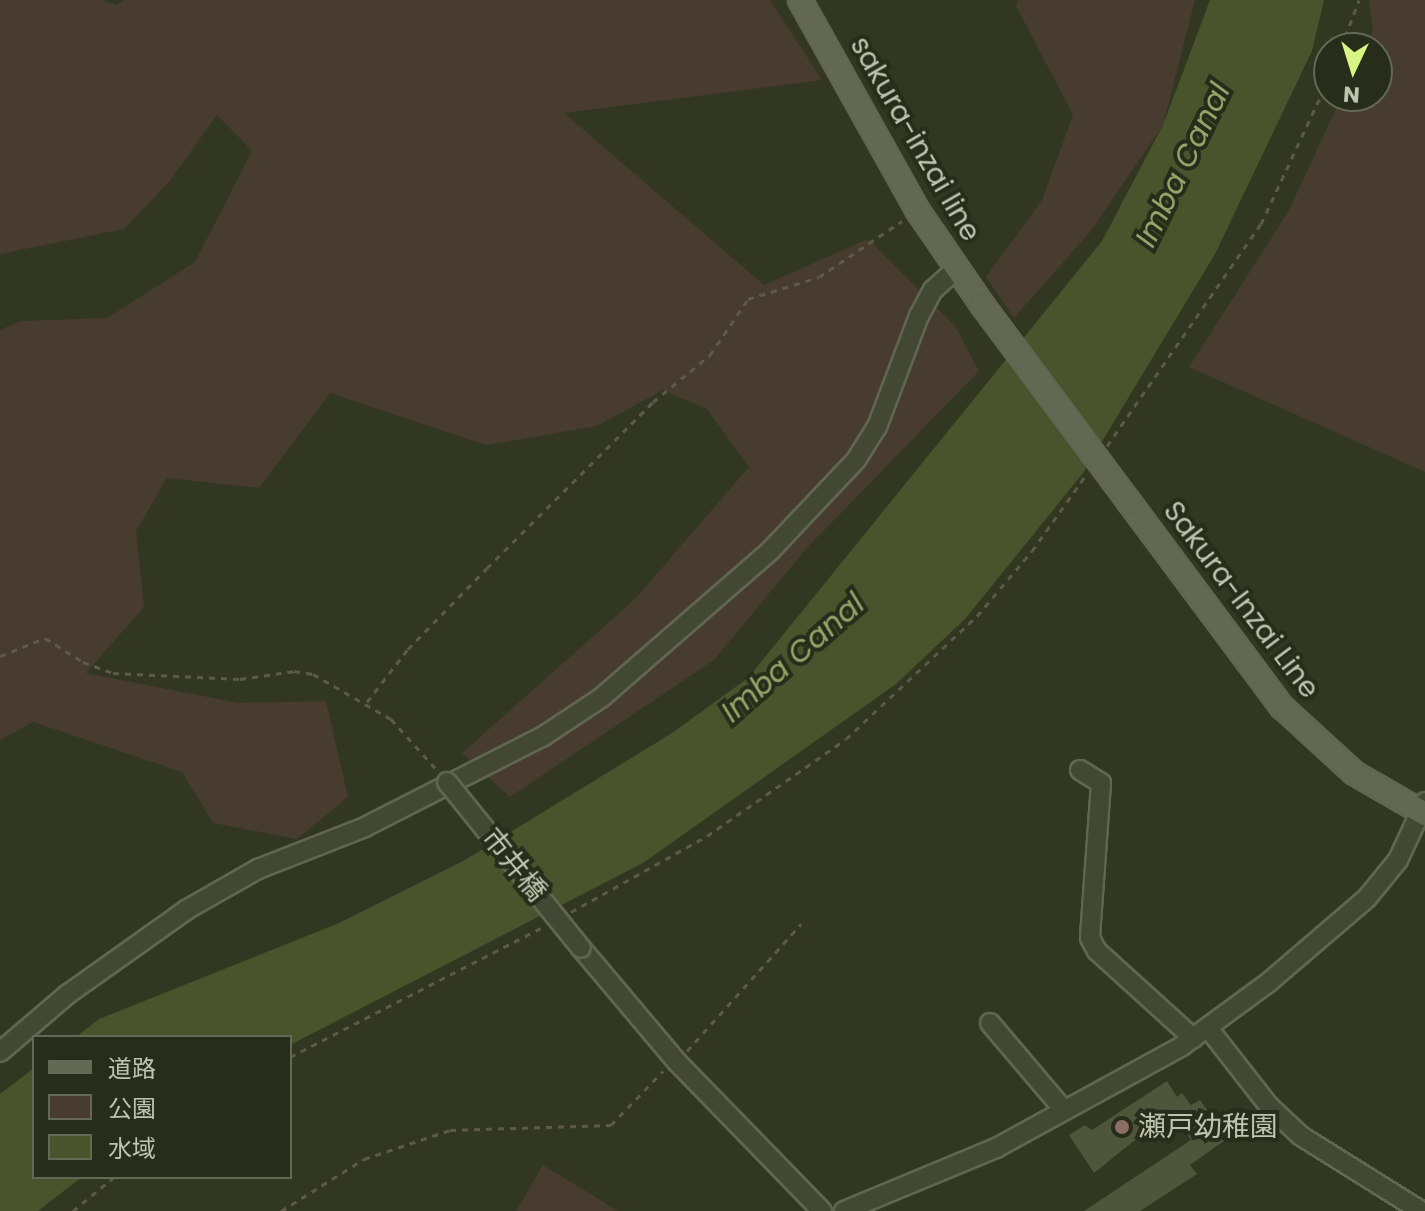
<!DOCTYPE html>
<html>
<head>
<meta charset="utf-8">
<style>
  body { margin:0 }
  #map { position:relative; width:1425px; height:1211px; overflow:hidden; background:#323721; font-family:Poppins,"Noto Sans JP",sans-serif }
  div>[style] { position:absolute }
  .green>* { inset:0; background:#473c2f }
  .water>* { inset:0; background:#49532c }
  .building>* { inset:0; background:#4f553a }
  .path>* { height:3px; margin-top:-1.5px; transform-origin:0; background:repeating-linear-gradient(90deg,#5e5a49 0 6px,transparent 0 12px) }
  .roads { filter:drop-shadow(2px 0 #616652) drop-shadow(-2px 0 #616652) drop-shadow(0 2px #616652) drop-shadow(0 -2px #616652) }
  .minor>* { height:18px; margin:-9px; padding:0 9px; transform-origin:9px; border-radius:9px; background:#434834 }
  .major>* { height:22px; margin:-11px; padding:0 11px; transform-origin:11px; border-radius:11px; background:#636852 }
  .bridges { filter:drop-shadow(2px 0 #616652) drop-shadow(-2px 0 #616652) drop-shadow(0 2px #616652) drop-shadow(0 -2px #616652) }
  .minor-bridge>* { height:18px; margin:-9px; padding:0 9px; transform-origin:9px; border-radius:9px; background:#434834 }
  .major-bridge>* { height:22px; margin:-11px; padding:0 11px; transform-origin:11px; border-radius:11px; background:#636852 }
  .dots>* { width:22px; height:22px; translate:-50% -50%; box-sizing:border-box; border:4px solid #282c1a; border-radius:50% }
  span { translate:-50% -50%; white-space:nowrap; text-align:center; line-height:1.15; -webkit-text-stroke:8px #282c1a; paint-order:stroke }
  .street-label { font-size:28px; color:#bec4af }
  .poi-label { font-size:28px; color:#bec4af }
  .left { translate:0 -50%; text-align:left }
  .water-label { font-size:30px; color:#95a368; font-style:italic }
  .legend { position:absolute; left:32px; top:1035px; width:260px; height:144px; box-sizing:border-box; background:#282c1a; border:2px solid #646956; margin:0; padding:10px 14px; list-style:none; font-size:24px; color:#bec4af }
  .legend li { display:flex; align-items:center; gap:16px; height:40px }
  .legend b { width:40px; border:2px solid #646956 }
  .north { position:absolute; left:1313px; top:32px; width:80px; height:80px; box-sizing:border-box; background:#282c1a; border:2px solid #646956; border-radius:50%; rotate:184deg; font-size:22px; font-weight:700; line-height:32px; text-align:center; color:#bec4af }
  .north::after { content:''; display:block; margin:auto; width:28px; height:36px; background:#d6f583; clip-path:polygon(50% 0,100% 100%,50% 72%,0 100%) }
</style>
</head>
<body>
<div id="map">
  <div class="green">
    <i style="clip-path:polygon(0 0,101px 0,117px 5px,124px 0,770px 0,822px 80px,564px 113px,764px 285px,868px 239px,955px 326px,979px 371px,806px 549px,714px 660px,510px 797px,462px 753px,635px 599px,749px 467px,707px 409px,663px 390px,597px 426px,486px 445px,330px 393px,259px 488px,167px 478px,136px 531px,144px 607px,86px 673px,238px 703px,326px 701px,348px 797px,297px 839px,213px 823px,182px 772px,33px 722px,0 740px,0 330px,21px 321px,107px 318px,195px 262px,252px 151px,217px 115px,169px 182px,124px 229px,0 254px)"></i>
    <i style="clip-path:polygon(1018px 0,1195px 0,1163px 125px,1090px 232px,1014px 318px,986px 277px,1042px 200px,1073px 115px,1016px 6px)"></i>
    <i style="clip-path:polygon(1369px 0,1425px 0,1425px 472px,1189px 367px,1288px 212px,1342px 96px,1377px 96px,1377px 48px,1365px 48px,1373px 31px)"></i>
    <i style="clip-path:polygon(543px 1165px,618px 1211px,516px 1211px)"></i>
  </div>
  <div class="water">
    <i style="clip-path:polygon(1210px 0,1324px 0,1312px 51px,1215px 254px,1083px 473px,965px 619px,896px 684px,643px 863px,290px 1045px,290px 1037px,76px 1037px,99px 1019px,339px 923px,465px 860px,672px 733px,748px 678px,1102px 241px,1163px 125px)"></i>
    <i style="clip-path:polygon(34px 1068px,34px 1177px,82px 1177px,38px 1211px,0 1211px,0 1094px)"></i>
  </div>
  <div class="building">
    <i style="clip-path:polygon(1167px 1081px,1177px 1097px,1182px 1093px,1191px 1105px,1200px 1100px,1228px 1138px,1190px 1165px,1197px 1174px,1140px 1211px,1084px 1211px,1191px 1140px,1176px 1110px,1143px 1129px,1145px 1132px,1094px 1173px,1069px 1135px,1085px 1125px,1092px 1130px)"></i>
  </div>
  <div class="path">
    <i style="left:1341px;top:48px;width:51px;rotate:-69.4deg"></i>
    <i style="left:1107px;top:446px;width:270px;rotate:-55.3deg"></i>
    <i style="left:1261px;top:224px;width:161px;rotate:-65deg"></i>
    <i style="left:0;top:656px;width:48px;rotate:-21.8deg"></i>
    <i style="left:45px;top:638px;width:45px;rotate:32.3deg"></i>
    <i style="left:83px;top:662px;width:32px;rotate:20deg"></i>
    <i style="left:113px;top:673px;width:127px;rotate:2.7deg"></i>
    <i style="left:240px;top:679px;width:55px;rotate:-8.4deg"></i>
    <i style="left:294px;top:671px;width:19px;rotate:9deg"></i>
    <i style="left:313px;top:674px;width:90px;rotate:30deg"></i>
    <i style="left:391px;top:719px;width:69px;rotate:48deg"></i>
    <i style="left:367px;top:702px;width:67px;rotate:-52.3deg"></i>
    <i style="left:408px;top:649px;width:113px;rotate:-45.7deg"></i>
    <i style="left:487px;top:568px;width:235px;rotate:-45deg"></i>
    <i style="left:653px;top:402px;width:74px;rotate:-39.5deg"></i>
    <i style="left:710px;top:355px;width:68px;rotate:-55.8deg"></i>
    <i style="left:748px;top:299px;width:74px;rotate:-17.2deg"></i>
    <i style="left:819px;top:277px;width:100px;rotate:-34deg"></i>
    <i style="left:571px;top:912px;width:156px;rotate:-29.2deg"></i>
    <i style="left:707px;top:836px;width:169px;rotate:-34.9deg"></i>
    <i style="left:846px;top:739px;width:180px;rotate:-43.2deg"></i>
    <i style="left:977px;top:616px;width:85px;rotate:-49.8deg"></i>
    <i style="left:1032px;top:551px;width:93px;rotate:-54.6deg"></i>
    <i style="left:687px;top:1051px;width:171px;rotate:-48.1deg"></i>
    <i style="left:290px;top:1057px;width:284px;rotate:-27.2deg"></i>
    <i style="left:73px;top:1211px;width:53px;rotate:-39.7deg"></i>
    <i style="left:281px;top:1211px;width:98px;rotate:-32.1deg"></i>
    <i style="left:364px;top:1159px;width:91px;rotate:-18.6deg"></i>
    <i style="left:450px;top:1130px;width:161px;rotate:-1.8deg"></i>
    <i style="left:611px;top:1125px;width:75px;rotate:-46.1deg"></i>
  </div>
  <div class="roads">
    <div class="minor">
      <i style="left:1080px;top:770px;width:25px;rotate:32deg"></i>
      <i style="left:1101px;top:783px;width:155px;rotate:94.1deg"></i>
      <i style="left:1090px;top:938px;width:15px;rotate:62deg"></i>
      <i style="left:1097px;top:951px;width:130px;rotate:42.2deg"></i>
      <i style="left:581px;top:948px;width:149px;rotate:49.9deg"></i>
      <i style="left:677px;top:1062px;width:208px;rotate:45.8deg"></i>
      <i style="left:990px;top:1023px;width:113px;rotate:49.7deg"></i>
      <i style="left:1208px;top:1028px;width:99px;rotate:52deg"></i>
      <i style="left:1269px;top:1106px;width:44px;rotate:43.2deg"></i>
      <i style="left:1301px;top:1136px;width:142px;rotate:32deg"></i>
      <i style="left:0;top:1052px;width:89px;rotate:-40.5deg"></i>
      <i style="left:68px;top:994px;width:145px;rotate:-35.4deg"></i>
      <i style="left:186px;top:910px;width:83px;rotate:-29.7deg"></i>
      <i style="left:258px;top:869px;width:115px;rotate:-21.4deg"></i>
      <i style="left:365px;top:827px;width:199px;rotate:-27deg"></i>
      <i style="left:542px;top:737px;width:71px;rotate:-33.5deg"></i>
      <i style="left:601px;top:698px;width:224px;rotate:-41deg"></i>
      <i style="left:770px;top:551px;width:125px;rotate:-46.6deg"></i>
      <i style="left:856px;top:460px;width:39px;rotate:-58deg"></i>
      <i style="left:877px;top:427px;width:119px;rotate:-69.3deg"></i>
      <i style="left:919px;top:316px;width:30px;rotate:-62deg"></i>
      <i style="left:933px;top:290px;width:31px;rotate:-42deg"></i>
      <i style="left:844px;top:1211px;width:165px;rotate:-22.5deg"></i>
      <i style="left:996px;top:1148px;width:212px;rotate:-28.7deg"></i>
      <i style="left:1182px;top:1046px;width:108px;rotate:-36.3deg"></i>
      <i style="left:1269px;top:982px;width:129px;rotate:-40.6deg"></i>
      <i style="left:1367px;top:898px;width:49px;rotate:-50.8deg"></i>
      <i style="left:1398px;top:860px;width:64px;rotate:-65deg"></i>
    </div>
    <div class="major">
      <i style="left:800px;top:0;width:242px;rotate:60.8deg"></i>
      <i style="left:918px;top:211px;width:115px;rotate:55.6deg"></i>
      <i style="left:1129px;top:502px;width:256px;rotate:53.3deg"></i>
      <i style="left:1282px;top:707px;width:98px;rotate:42.5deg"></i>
      <i style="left:1354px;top:773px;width:82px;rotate:30deg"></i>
    </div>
  </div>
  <div class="bridges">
    <div class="minor-bridge">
      <i style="left:447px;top:782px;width:213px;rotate:51.1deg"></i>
    </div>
    <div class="major-bridge">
      <i style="left:983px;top:306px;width:244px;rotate:53.3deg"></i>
    </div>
  </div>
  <div class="dots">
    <i style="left:1122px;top:1127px;background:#8d6e63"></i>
  </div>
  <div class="street-label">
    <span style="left:915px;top:139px;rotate:60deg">sakura-inzai line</span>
    <span style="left:1241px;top:600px;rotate:53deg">Sakura-Inzai Line</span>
    <span style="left:514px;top:865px;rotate:51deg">市井橋</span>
  </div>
  <div class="poi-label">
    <span class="left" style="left:1138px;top:1127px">瀬戸幼稚園</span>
  </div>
  <div class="water-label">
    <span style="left:1183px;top:165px;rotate:-64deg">Imba Canal</span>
    <span style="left:793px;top:658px;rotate:-41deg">Imba Canal</span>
  </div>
  <ul class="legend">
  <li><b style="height:10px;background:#636852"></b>道路</li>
  <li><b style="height:22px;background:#473c2f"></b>公園</li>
  <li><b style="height:22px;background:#49532c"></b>水域</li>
  </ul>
  <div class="north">N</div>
</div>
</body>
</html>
